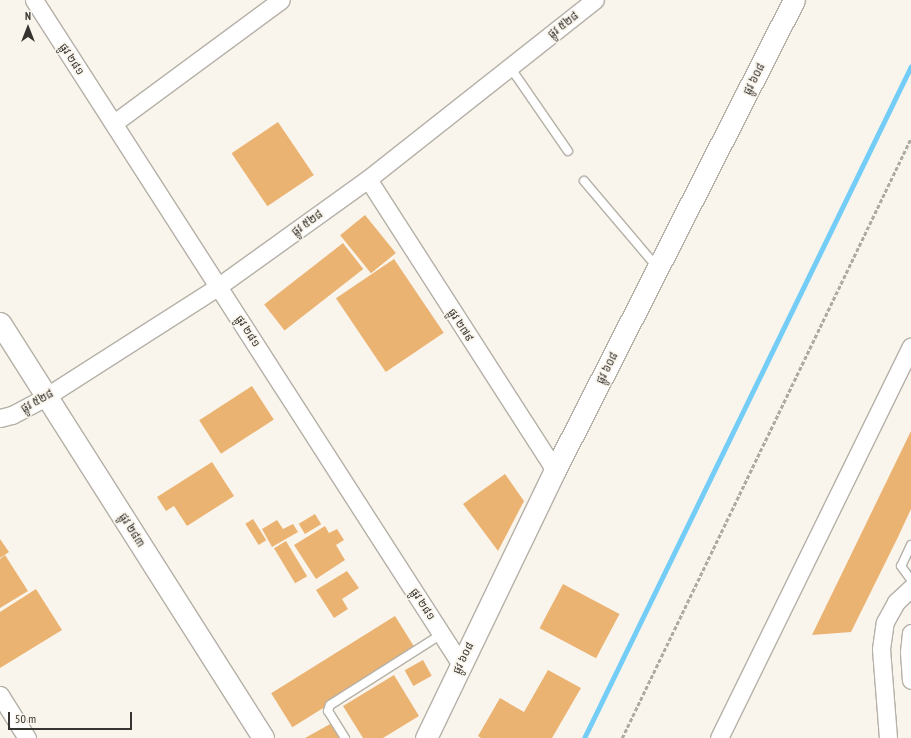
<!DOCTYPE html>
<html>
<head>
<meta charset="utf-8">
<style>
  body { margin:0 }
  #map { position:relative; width:911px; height:738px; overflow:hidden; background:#faf5ec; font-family:"PT Sans Narrow","Noto Sans Khmer",sans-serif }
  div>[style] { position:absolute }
  .stream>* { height:5px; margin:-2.5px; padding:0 2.5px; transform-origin:2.5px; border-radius:2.5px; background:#73cdf7 }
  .building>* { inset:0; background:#ebb372; transform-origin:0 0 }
  .path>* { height:2.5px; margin-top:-1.25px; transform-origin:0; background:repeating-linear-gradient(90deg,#adaaa3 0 4px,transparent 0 6px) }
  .roads { filter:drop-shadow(1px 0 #b5b0a8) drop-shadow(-1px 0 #b5b0a8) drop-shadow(0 1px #b5b0a8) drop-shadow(0 -1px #b5b0a8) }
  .service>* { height:8px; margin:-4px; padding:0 4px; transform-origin:4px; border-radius:4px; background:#fff }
  .minor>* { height:17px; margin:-8.5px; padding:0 8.5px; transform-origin:8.5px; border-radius:8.5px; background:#fff }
  .tertiary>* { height:21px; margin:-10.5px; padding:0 10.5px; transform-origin:10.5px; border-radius:10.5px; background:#fff }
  span { translate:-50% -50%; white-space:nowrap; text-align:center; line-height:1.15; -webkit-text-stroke:3.5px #faf5ec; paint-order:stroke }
  .street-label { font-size:11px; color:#363430 }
  .north { position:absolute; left:8px; top:8px; width:40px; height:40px; -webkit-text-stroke:3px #faf5ec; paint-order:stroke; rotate:0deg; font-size:11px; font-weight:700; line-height:16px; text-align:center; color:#363430 }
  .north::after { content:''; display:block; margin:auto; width:14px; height:18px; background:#363430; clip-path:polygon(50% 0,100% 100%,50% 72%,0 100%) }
  .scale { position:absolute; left:8px; top:712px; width:124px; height:18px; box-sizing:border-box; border:2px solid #363430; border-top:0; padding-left:5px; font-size:12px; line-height:14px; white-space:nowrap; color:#363430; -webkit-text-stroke:3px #faf5ec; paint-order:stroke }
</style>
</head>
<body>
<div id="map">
  <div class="stream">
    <i style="left:584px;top:738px;width:747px;rotate:-64.05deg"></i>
  </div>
  <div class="building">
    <i style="left:278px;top:122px;width:64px;height:56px;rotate:56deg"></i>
    <i style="left:365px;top:215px;width:49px;height:32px;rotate:51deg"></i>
    <i style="left:343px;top:243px;width:33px;height:100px;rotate:52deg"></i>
    <i style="left:394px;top:259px;width:89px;height:70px;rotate:56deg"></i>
    <i style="left:252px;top:386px;width:40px;height:63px;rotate:57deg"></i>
    <i style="clip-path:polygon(911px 431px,911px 509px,898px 537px,851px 632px,812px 635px)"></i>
    <i style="clip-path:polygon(212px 462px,234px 496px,187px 526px,174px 506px,166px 511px,157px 497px)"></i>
    <i style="clip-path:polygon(505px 474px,524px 501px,498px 551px,463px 504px)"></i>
    <i style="left:315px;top:514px;width:12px;height:19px;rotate:59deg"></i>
    <i style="left:253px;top:519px;width:25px;height:9px;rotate:58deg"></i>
    <i style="clip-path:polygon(277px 520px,283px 529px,293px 524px,298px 532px,272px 547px,262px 529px)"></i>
    <i style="clip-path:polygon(325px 526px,329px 533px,337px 529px,344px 540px,336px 545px,345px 560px,316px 579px,294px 545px)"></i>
    <i style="clip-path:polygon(0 539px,9px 552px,0 558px)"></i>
    <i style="left:286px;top:541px;width:41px;height:14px;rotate:59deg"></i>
    <i style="clip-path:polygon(5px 555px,28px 591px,0 608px,0 559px)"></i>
    <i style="clip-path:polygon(347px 571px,359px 588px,342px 599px,348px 609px,334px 618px,316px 590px)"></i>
    <i style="left:563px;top:584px;width:64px;height:50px;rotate:28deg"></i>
    <i style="clip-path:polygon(36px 589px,62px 630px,0 668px,0 612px)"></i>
    <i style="left:395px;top:616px;width:40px;height:146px;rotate:58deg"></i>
    <i style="left:423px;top:660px;width:18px;height:21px;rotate:61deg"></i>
    <i style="clip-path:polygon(548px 670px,581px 688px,552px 738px,481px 738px,478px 736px,500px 698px,524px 712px)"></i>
    <i style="clip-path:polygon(394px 675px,419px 716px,383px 738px,363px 738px,343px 706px)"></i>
    <i style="clip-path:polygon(332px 723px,340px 738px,305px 738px)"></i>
  </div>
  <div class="path">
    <i style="left:622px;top:738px;width:666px;rotate:-64.28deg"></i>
  </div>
  <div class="roads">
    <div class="service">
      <i style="left:510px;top:67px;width:102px;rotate:55.4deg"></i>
      <i style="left:584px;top:181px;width:113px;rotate:49.7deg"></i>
      <i style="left:911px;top:545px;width:23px;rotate:115deg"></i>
      <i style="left:901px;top:566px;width:17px;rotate:54deg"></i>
      <i style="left:345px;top:738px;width:32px;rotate:-122deg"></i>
      <i style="left:328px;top:711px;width:6px;rotate:-72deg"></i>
      <i style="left:330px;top:705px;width:133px;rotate:-32.4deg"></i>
    </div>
    <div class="minor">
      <i style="left:34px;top:0;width:788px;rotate:57.28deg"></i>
      <i style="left:114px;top:123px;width:207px;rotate:-36.4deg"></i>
      <i style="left:368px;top:179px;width:346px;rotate:57.3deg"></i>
      <i style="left:0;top:418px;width:12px;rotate:-14deg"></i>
      <i style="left:12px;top:415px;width:40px;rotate:-28deg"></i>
      <i style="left:47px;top:396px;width:204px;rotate:-32.6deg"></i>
      <i style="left:219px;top:286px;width:183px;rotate:-35.7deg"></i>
      <i style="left:368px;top:179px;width:289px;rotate:-38.3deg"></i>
      <i style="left:911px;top:633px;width:19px;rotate:96deg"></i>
      <i style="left:909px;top:652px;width:28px;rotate:86deg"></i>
      <i style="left:0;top:695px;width:51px;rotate:57.9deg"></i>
      <i style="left:719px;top:738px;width:436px;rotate:-63.9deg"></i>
      <i style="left:888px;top:738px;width:89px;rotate:-94.5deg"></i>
      <i style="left:881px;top:649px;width:27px;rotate:-82deg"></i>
      <i style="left:885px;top:622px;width:23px;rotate:-61deg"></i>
      <i style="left:896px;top:602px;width:21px;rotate:-43deg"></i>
    </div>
    <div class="tertiary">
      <i style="left:0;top:323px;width:491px;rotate:57.6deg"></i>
      <i style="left:426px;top:738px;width:297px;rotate:-64.3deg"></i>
      <i style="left:555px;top:470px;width:527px;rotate:-63.05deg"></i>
    </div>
  </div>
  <div class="street-label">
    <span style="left:563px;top:25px;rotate:-38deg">ផ្លូវ ៥២៨</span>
    <span style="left:72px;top:59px;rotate:57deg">ផ្លូវ ២៨១</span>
    <span style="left:754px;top:79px;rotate:-63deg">ផ្លូវ ៦០៨</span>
    <span style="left:307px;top:223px;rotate:-36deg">ផ្លូវ ៥២៨</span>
    <span style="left:461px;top:325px;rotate:57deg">ផ្លូវ ២៧៩</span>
    <span style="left:248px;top:331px;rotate:57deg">ផ្លូវ ២៨១</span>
    <span style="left:607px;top:368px;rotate:-63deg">ផ្លូវ ៦០៨</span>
    <span style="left:37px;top:401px;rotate:-29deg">ផ្លូវ ៥២៨</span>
    <span style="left:132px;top:530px;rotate:58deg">ផ្លូវ ២៨៣</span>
    <span style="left:423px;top:604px;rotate:57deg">ផ្លូវ ២៨១</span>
    <span style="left:463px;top:658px;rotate:-64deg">ផ្លូវ ៦០៨</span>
  </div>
  <div class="north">N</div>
  <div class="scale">50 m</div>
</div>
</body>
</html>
